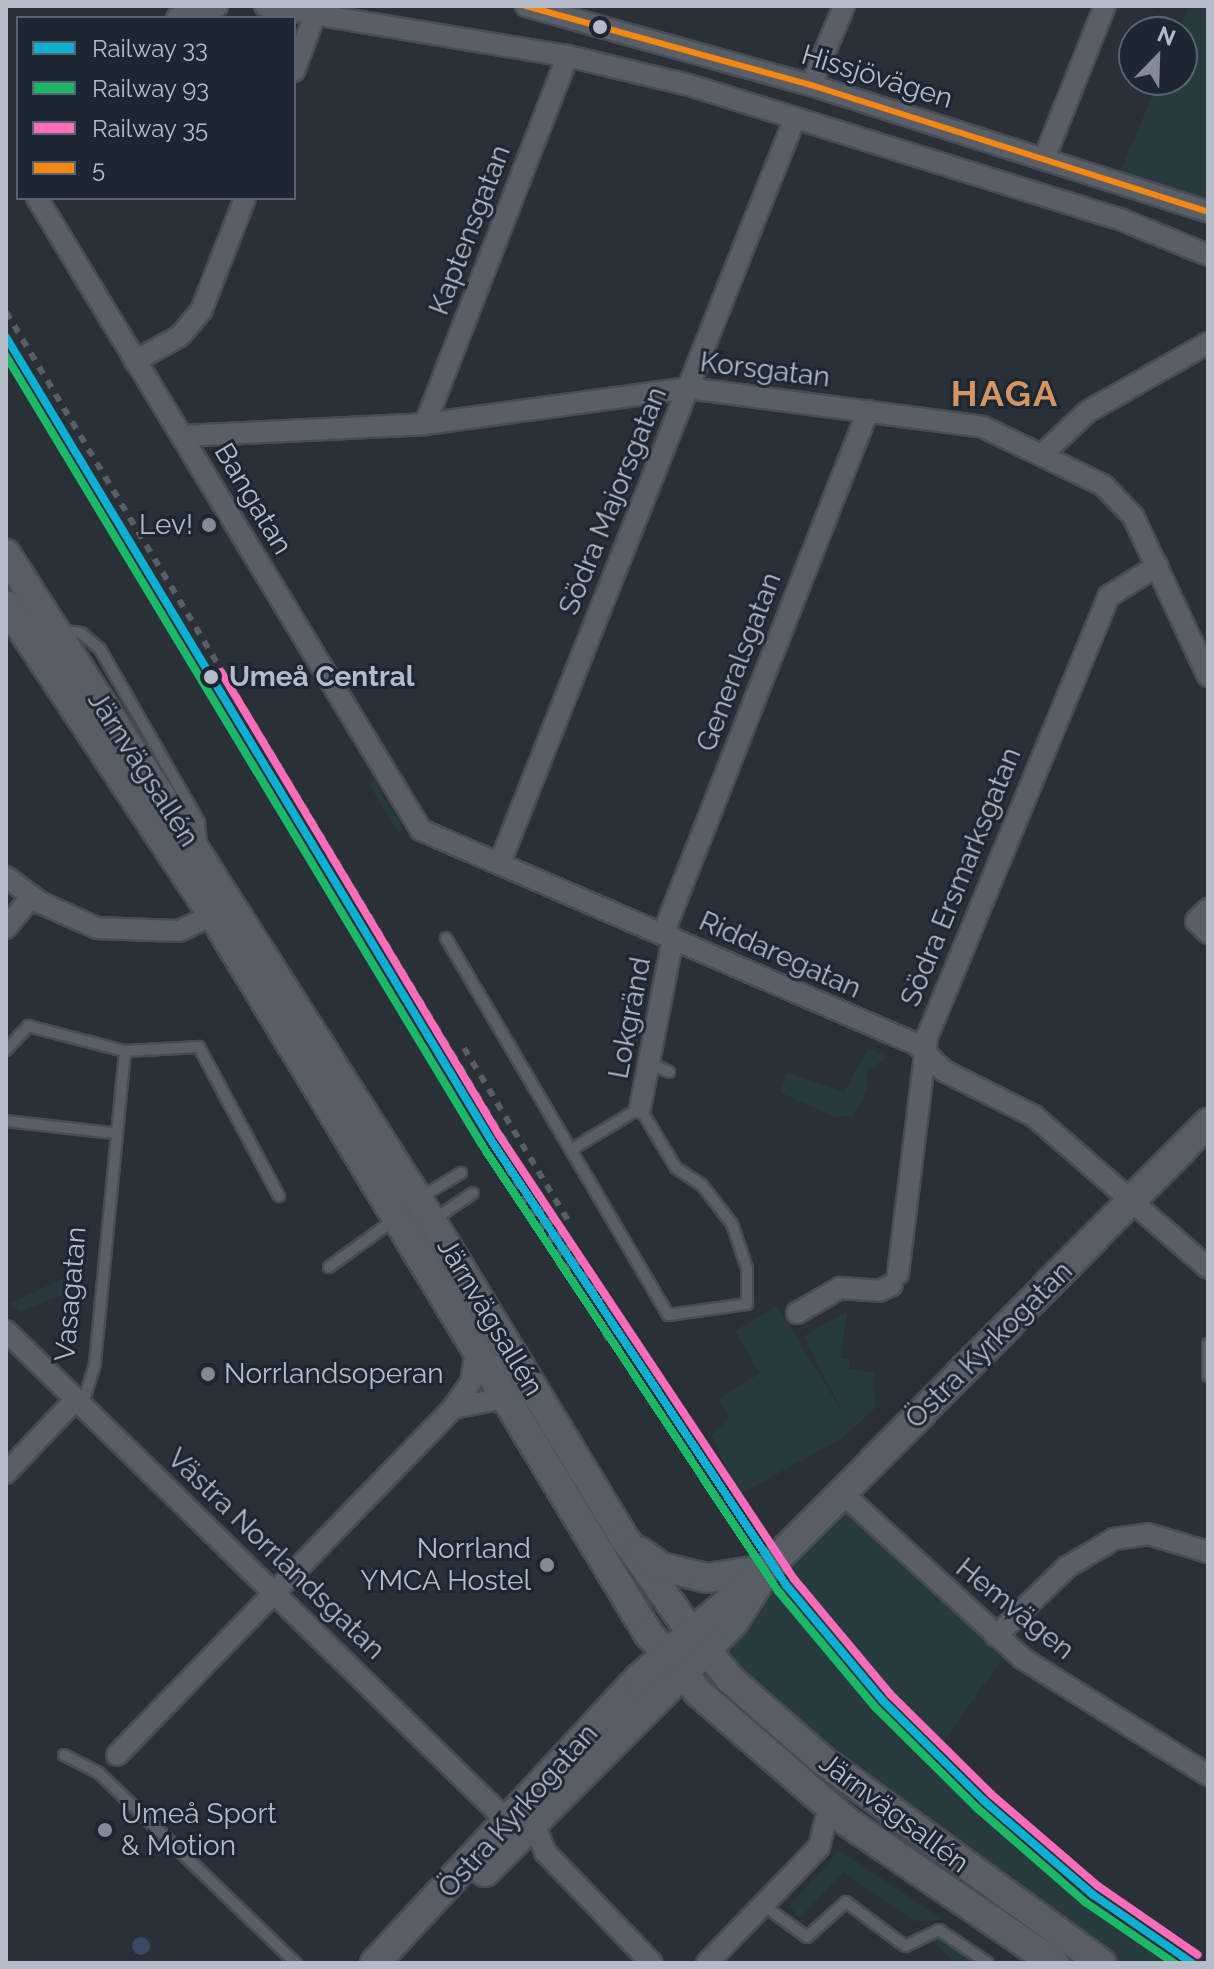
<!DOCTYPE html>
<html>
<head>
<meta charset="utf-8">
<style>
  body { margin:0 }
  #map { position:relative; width:1214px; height:1969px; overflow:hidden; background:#2a3038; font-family:Raleway,sans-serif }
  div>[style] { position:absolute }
  .green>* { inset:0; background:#273a3e; transform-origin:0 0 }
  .water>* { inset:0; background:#384963 }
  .round { border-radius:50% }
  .roads { filter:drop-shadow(2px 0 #484c53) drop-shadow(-2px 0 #484c53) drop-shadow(0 2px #484c53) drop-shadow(0 -2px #484c53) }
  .lane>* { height:10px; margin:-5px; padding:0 5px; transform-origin:5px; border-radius:5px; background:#5a5e66 }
  .street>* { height:20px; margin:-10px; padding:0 10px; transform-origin:10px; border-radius:10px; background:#5a5e66 }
  .secondary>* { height:28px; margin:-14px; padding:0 14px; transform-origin:14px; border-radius:14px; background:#595d64 }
  .rail>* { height:6px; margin-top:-3px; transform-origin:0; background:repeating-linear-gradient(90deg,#595d64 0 8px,transparent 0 16px) }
  .bus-1>* { height:6px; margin:-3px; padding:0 3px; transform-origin:3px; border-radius:3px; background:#f68712 }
  .rail-1>* { height:8px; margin:-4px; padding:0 4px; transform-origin:4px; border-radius:4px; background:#0dafd3 }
  .rail-2>* { height:8px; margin:-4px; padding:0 4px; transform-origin:4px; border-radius:4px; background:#1ab867 }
  .rail-3>* { height:8px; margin:-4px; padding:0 4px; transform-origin:4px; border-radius:4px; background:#fb6dba }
  .dots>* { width:22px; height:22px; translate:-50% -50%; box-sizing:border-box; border:4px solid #1d2633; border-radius:50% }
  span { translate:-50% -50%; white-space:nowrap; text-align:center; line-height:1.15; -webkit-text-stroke:6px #1d2633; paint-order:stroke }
  .street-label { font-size:28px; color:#b4bcc9 }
  .poi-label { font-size:28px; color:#b4bcc9 }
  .right { translate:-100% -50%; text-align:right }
  .left { translate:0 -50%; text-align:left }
  .stop-label { font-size:28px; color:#b4bcc9; font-weight:700 }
  .district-label { font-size:36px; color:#d59563; font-weight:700; letter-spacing:2px }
  .frame { position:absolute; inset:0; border:8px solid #b4bcc9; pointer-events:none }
  .legend { position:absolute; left:16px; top:16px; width:280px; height:184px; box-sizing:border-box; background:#1d2633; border:2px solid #59626f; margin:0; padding:10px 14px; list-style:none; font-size:24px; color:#b4bcc9 }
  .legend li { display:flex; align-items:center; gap:16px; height:40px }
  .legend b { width:40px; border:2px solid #59626f }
  .north { position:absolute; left:1118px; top:16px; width:80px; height:80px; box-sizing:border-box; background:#1d2633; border:2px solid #59626f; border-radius:50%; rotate:23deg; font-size:22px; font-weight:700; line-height:32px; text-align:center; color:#b4bcc9 }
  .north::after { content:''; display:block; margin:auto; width:28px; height:36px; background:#848b96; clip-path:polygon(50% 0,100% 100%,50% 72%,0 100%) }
</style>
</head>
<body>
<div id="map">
  <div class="green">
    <i style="clip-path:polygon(1189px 6px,1208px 6px,1208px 212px,1116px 182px,1159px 80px,1182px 80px,1179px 32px)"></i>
    <i style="left:374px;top:781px;width:57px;height:6px;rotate:59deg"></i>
    <i style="clip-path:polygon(868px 1048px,888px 1057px,866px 1071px,868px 1088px,853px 1116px,834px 1117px,781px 1093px,786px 1072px,844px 1092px)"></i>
    <i style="clip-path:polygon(69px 1276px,84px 1277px,83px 1287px,20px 1311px,11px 1303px)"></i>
    <i style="clip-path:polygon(777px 1306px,843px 1413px,804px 1336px,847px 1311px,841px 1358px,850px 1359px,849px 1369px,874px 1373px,875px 1408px,841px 1439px,740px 1494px,711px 1435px,729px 1418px,718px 1399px,760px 1373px,735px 1331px)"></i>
    <i style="clip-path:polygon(842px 1493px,1008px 1650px,927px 1766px,1084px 1905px,1167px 1963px,1101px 1963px,706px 1651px)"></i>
    <i style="clip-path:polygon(839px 1850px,944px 1920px,914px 1921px,843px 1872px,800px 1918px,789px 1906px)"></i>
    <i style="clip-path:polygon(939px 1938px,963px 1952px,974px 1963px,954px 1963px,932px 1940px)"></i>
  </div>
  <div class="water">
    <i class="round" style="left:132px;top:1937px;width:18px;height:18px"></i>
  </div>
  <div class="roads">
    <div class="lane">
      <i style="left:60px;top:630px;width:21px;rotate:8deg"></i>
      <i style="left:81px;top:633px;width:25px;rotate:40deg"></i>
      <i style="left:100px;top:649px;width:199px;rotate:60.2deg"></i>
      <i style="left:199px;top:822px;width:23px;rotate:85deg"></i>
      <i style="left:446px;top:938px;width:246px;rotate:59.5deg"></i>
      <i style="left:571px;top:1150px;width:191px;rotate:59.5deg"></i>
      <i style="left:668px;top:1315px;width:80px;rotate:-7.9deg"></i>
      <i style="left:747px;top:1304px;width:36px;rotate:-90deg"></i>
      <i style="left:747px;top:1268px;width:46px;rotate:-108.8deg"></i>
      <i style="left:732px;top:1224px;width:49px;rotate:-127.6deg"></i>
      <i style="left:702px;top:1185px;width:31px;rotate:-147deg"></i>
      <i style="left:676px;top:1168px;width:70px;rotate:-121deg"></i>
      <i style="left:640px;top:1108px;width:81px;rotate:148.7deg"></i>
      <i style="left:6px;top:1050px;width:33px;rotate:-47deg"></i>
      <i style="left:28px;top:1026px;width:100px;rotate:14.5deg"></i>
      <i style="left:125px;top:1051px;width:314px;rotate:95.5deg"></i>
      <i style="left:95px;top:1364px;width:34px;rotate:107deg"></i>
      <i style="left:85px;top:1396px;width:9px;rotate:153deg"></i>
      <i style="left:125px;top:1051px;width:74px;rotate:-3.1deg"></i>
      <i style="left:199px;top:1047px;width:169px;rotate:61.8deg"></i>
      <i style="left:652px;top:1064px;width:19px;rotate:25deg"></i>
      <i style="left:6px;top:1121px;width:108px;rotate:6.4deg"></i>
      <i style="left:421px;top:1197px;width:47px;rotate:-31deg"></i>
      <i style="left:433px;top:1220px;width:48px;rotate:-34deg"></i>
      <i style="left:329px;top:1267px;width:80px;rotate:-35.9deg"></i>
      <i style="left:1208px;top:1344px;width:32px;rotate:90deg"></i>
      <i style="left:64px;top:1755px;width:39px;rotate:27deg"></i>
      <i style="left:99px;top:1773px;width:274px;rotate:44deg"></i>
      <i style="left:763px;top:1905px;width:54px;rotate:36deg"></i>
      <i style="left:807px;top:1937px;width:52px;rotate:-41.9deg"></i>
      <i style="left:846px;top:1902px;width:74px;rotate:36.7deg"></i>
      <i style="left:905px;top:1946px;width:38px;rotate:-25deg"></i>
      <i style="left:939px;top:1930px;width:59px;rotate:34deg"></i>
    </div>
    <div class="street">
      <i style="left:265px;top:6px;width:307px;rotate:9.4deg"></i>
      <i style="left:568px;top:56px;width:124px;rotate:13.5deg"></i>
      <i style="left:689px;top:85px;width:451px;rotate:17.3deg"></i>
      <i style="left:1120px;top:219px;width:95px;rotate:22.2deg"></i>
      <i style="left:526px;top:6px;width:296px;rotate:15.5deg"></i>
      <i style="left:811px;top:85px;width:417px;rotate:17.7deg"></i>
      <i style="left:177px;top:18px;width:42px;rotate:-16.7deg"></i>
      <i style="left:294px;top:71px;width:69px;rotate:-69.7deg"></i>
      <i style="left:811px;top:85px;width:86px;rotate:-67.3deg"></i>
      <i style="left:1044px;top:159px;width:165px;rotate:-68.3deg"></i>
      <i style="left:37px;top:198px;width:740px;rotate:58.72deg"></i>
      <i style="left:421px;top:830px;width:539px;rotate:23.38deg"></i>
      <i style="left:916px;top:1044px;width:39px;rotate:44deg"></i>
      <i style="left:944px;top:1071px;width:101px;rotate:26.6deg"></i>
      <i style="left:1034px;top:1116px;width:231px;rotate:41.1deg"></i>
      <i style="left:135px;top:361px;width:51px;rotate:-29.1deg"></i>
      <i style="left:180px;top:336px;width:33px;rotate:-50deg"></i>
      <i style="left:201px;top:311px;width:121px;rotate:-68.7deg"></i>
      <i style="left:425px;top:424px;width:395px;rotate:-68.8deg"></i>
      <i style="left:182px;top:436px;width:243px;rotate:-2.8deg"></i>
      <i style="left:425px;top:424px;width:265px;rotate:-7.8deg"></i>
      <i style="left:688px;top:388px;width:298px;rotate:7.5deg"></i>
      <i style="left:983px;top:427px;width:133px;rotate:25.8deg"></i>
      <i style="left:1103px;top:485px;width:43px;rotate:45.9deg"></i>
      <i style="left:1133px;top:516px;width:177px;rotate:64.9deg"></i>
      <i style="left:1045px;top:452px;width:58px;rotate:-43.6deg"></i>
      <i style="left:1087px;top:412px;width:139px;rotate:-29.7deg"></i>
      <i style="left:501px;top:860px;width:798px;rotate:-68.39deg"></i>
      <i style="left:6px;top:877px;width:44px;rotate:36.6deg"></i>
      <i style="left:41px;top:903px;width:61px;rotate:24.1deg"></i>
      <i style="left:97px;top:928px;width:82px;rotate:2.1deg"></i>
      <i style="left:179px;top:931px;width:51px;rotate:-25.6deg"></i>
      <i style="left:1208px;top:909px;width:17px;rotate:135deg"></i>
      <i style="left:1196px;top:921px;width:17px;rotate:45deg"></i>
      <i style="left:6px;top:928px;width:40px;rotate:-51deg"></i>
      <i style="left:663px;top:934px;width:562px;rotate:-68.6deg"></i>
      <i style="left:640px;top:1108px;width:173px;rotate:-79deg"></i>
      <i style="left:898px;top:1274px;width:239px;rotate:-83deg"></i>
      <i style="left:927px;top:1037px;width:477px;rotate:-67.6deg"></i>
      <i style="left:1109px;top:596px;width:57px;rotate:-32deg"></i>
      <i style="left:797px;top:1313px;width:50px;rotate:-30.2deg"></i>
      <i style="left:840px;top:1288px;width:39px;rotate:4deg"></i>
      <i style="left:879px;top:1291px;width:14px;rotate:-25deg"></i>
      <i style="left:6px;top:1331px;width:698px;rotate:44.36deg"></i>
      <i style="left:453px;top:1408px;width:52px;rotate:-11.1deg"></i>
      <i style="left:6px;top:1473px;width:100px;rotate:-46.6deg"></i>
      <i style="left:842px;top:1493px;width:244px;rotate:42.5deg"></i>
      <i style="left:1022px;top:1658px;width:220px;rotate:32.2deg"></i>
      <i style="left:996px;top:1636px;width:99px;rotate:-44.2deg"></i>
      <i style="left:1067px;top:1567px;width:55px;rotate:-30.8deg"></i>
      <i style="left:1114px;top:1539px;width:34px;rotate:-8deg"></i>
      <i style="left:1148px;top:1534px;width:63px;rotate:16.7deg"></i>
      <i style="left:117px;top:1755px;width:483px;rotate:-45.9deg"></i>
      <i style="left:453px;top:1408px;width:32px;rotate:-55deg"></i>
      <i style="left:471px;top:1382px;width:30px;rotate:-81deg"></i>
      <i style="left:534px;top:1823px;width:31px;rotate:69deg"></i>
      <i style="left:545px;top:1852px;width:154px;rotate:46.1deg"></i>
      <i style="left:707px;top:1963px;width:161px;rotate:-46deg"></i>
      <i style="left:819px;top:1847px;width:41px;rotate:-76deg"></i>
    </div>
    <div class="secondary">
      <i style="left:6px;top:554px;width:765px;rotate:57.43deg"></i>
      <i style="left:418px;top:1199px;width:397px;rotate:58.7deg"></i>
      <i style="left:624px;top:1538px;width:114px;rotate:54.6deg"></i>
      <i style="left:690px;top:1631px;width:64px;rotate:50.1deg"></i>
      <i style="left:731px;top:1680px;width:121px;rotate:41.3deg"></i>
      <i style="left:822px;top:1760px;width:345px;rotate:36deg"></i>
      <i style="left:6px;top:605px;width:376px;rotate:56.3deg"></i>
      <i style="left:215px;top:918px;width:836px;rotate:58.8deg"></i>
      <i style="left:648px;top:1633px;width:79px;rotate:49.6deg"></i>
      <i style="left:699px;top:1693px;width:195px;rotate:41deg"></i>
      <i style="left:846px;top:1821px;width:252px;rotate:34.3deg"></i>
      <i style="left:639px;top:1551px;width:27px;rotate:36deg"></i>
      <i style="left:661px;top:1567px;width:47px;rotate:13.4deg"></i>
      <i style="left:707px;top:1578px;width:48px;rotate:-8.5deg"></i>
      <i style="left:485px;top:1872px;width:351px;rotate:-45.1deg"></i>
      <i style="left:733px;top:1623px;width:46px;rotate:-57.3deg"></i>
      <i style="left:375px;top:1963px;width:387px;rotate:-47.2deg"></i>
      <i style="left:638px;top:1679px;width:174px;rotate:-40.6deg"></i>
      <i style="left:770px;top:1566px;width:623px;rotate:-45.33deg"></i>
    </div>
  </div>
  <div class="rail">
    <i style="left:6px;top:312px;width:1154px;rotate:58.97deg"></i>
    <i style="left:464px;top:1048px;width:205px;rotate:58.9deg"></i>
    <i style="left:491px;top:1140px;width:232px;rotate:59.5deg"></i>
  </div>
  <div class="bus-1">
    <i style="left:526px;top:6px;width:296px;rotate:15.5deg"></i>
    <i style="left:811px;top:85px;width:417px;rotate:17.7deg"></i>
  </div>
  <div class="rail-1">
    <i style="left:6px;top:337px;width:938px;rotate:58.87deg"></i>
    <i style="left:491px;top:1140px;width:534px;rotate:56.46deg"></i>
    <i style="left:786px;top:1585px;width:151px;rotate:50.1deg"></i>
    <i style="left:883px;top:1701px;width:142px;rotate:44.7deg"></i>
    <i style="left:984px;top:1801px;width:143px;rotate:40.7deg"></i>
    <i style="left:1092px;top:1894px;width:121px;rotate:34.6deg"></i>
  </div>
  <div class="rail-2">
    <i style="left:6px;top:356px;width:921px;rotate:58.9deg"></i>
    <i style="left:482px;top:1145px;width:535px;rotate:56.43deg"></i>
    <i style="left:778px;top:1591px;width:151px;rotate:50.1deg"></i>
    <i style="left:875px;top:1707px;width:144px;rotate:44.7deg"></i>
    <i style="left:977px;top:1808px;width:143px;rotate:41deg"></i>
    <i style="left:1085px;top:1902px;width:108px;rotate:34.4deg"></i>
  </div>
  <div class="rail-3">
    <i style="left:221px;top:672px;width:540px;rotate:59.02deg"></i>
    <i style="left:499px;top:1135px;width:533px;rotate:56.4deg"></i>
    <i style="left:794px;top:1579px;width:150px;rotate:50.1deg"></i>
    <i style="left:890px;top:1694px;width:142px;rotate:44.7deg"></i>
    <i style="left:991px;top:1794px;width:141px;rotate:40.7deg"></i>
    <i style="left:1098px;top:1886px;width:121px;rotate:34.6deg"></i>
  </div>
  <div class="dots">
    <i style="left:600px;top:27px;background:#b4bcc9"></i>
    <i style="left:209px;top:525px;background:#848b96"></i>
    <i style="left:211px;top:677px;background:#b4bcc9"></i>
    <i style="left:208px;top:1374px;background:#848b96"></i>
    <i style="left:547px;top:1565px;background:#848b96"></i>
    <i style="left:105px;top:1830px;background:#848b96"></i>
  </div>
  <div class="street-label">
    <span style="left:877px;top:77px;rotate:17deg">Hissjövägen</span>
    <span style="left:470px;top:230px;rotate:-69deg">Kaptensgatan</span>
    <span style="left:765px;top:370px;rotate:7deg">Korsgatan</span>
    <span style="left:253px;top:499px;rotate:59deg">Bangatan</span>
    <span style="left:613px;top:501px;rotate:-68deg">Södra Majorsgatan</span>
    <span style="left:739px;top:662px;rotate:-69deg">Generalsgatan</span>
    <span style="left:143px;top:769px;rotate:57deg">Järnvägsallén</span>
    <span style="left:961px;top:877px;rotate:-68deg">Södra Ersmarksgatan</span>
    <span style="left:780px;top:955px;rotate:24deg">Riddaregatan</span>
    <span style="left:630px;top:1018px;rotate:-79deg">Lokgränd</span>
    <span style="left:71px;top:1294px;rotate:-85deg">Vasagatan</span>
    <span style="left:490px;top:1317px;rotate:59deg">Järnvägsallén</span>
    <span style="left:989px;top:1345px;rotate:-45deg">Östra Kyrkogatan</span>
    <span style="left:276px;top:1554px;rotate:44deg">Västra Norrlandsgatan</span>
    <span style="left:1015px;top:1609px;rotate:39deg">Hemvägen</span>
    <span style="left:518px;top:1811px;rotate:-48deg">Östra Kyrkogatan</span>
    <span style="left:894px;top:1813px;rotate:37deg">Järnvägsallén</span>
  </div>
  <div class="poi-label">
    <span class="right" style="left:193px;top:525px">Lev!</span>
    <span class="left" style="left:224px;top:1374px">Norrlandsoperan</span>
    <span class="right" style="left:531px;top:1565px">Norrland<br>YMCA Hostel</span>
    <span class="left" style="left:121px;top:1830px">Umeå Sport<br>&amp; Motion</span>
  </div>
  <div class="stop-label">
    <span class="left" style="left:229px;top:677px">Umeå Central</span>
  </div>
  <div class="district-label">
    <span style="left:1005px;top:394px">HAGA</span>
  </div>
  <div class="frame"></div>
  <ul class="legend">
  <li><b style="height:10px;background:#0dafd3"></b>Railway 33</li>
  <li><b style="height:10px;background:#1ab867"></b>Railway 93</li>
  <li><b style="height:10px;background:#fb6dba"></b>Railway 35</li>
  <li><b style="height:10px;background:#f68712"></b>5</li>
  </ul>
  <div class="north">N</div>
</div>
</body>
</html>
